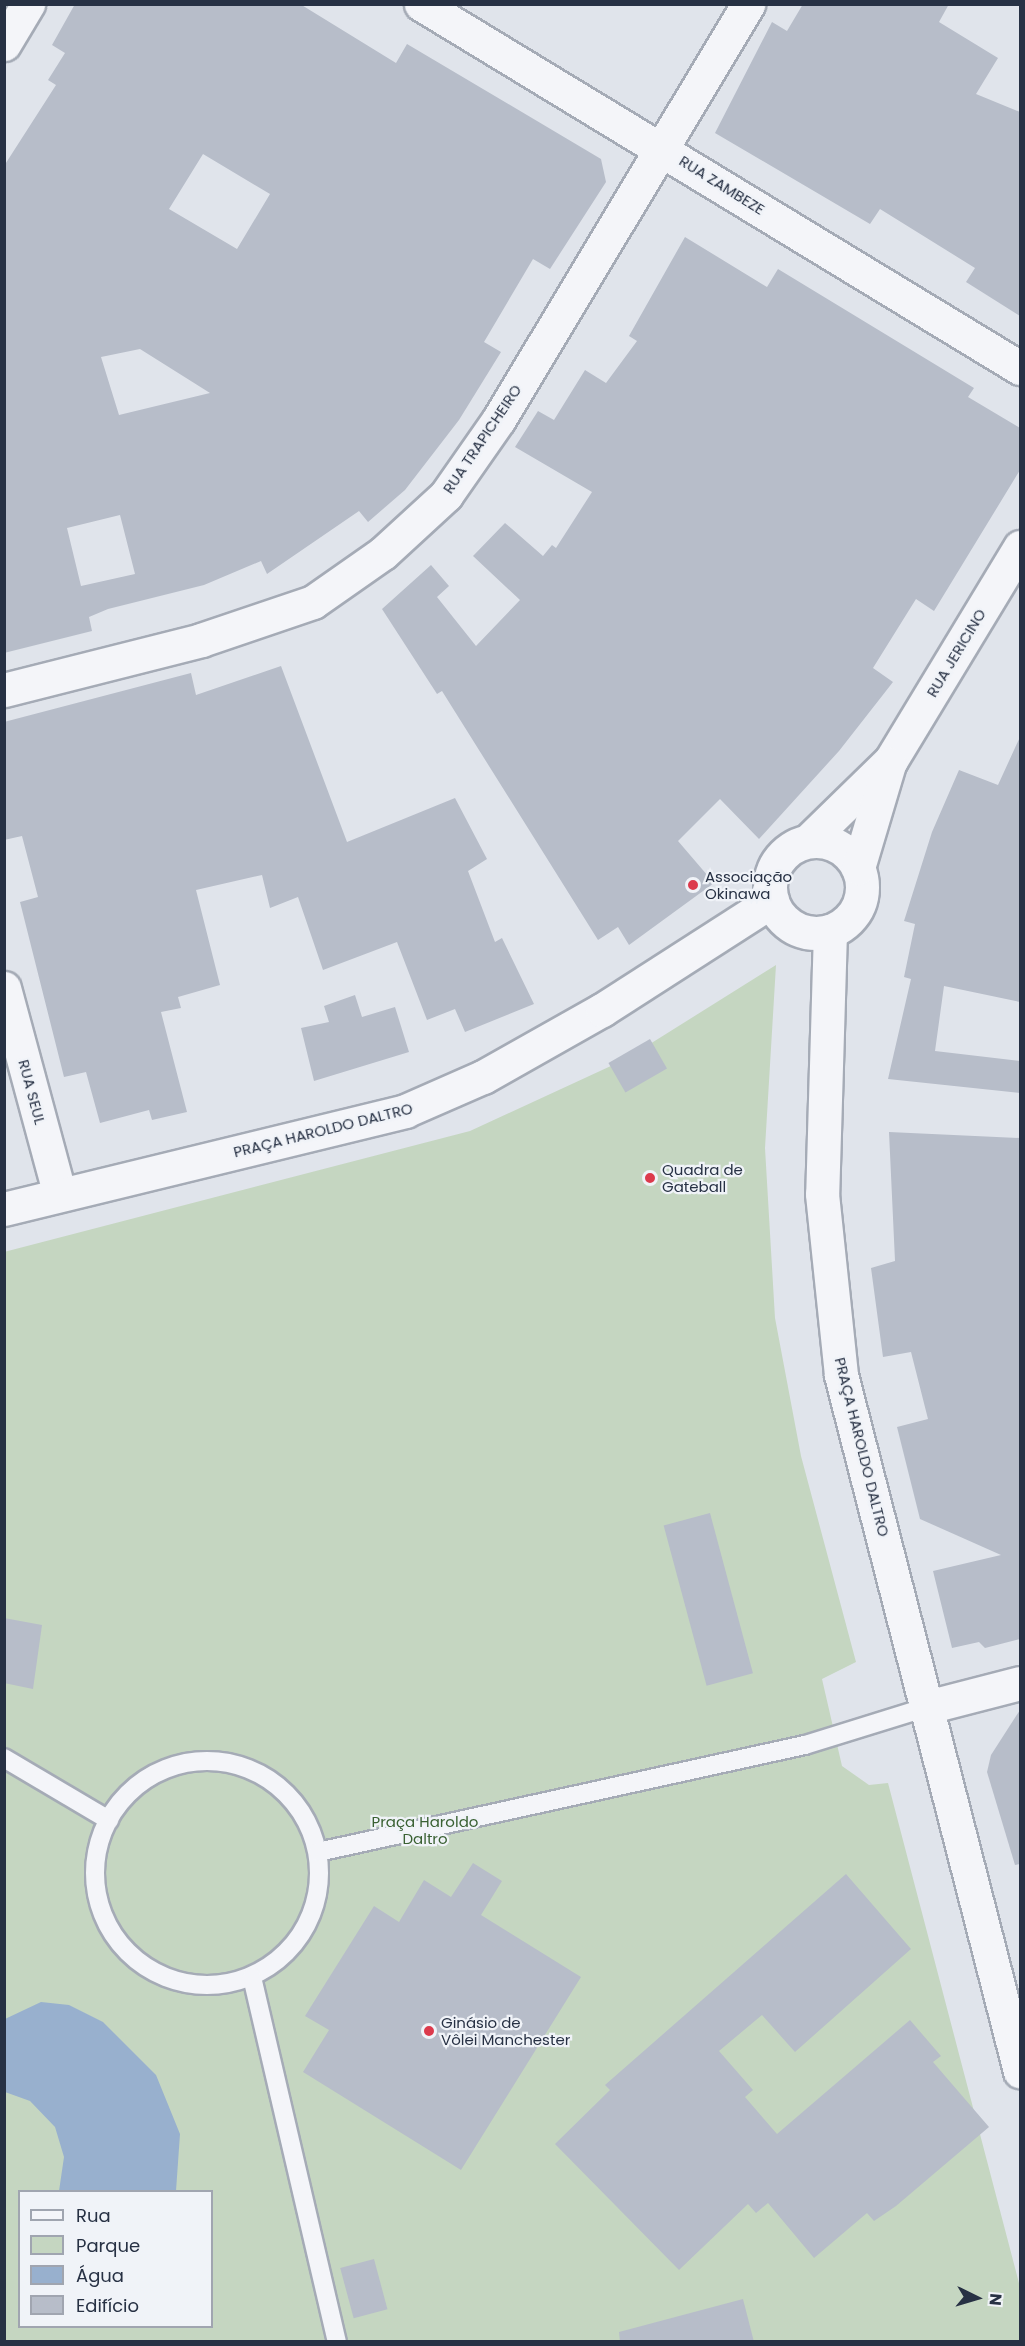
<!DOCTYPE html>
<html>
<head>
<meta charset="utf-8">
<style>
  body { margin:0 }
  #map { position:relative; width:1025px; height:2346px; overflow:hidden; background:#e0e4eb; font-family:Poppins,sans-serif }
  div>[style] { position:absolute }
  .green>* { inset:0; background:#c5d6c1 }
  .water>* { inset:0; background:#98b0ce }
  .building>* { inset:0; background:#b7bdc9; transform-origin:0 0 }
  .roads { filter:drop-shadow(2px 0 #a5abb6) drop-shadow(-2px 0 #a5abb6) drop-shadow(0 2px #a5abb6) drop-shadow(0 -2px #a5abb6) }
  .service>* { height:18px; margin:-9px; padding:0 9px; transform-origin:9px; border-radius:9px; background:#f4f5f9 }
  .service>.ring { margin:-9px; padding:0; box-sizing:content-box; background:none; border:18px solid #f4f5f9; border-radius:50% }
  .minor>* { height:33px; margin:-16.5px; padding:0 16.5px; transform-origin:16.5px; border-radius:16.5px; background:#f4f5f9 }
  .tertiary>* { height:33px; margin:-16.5px; padding:0 16.5px; transform-origin:16.5px; border-radius:16.5px; background:#f4f5f9 }
  .tertiary>.ring { margin:-16.5px; padding:0; box-sizing:content-box; background:none; border:33px solid #f4f5f9; border-radius:50% }
  .dots>* { width:16px; height:16px; translate:-50% -50%; box-sizing:border-box; border:3px solid #f0f3f8; border-radius:50% }
  span { translate:-50% -50%; white-space:nowrap; text-align:center; line-height:1.15; -webkit-text-stroke:4.5px #f0f3f8; paint-order:stroke }
  .street-label { font-size:15px; color:#273144 }
  .poi-label { font-size:15px; color:#273144 }
  .left { translate:0 -50%; text-align:left }
  .park-label { font-size:15px; color:#3a6133 }
  .frame { position:absolute; inset:0; border:6px solid #273144; pointer-events:none }
  .legend { position:absolute; left:18px; top:2190px; width:195px; height:138px; box-sizing:border-box; background:#f0f3f8; border:2px solid #a0a5b0; margin:0; padding:8px 10px; list-style:none; font-size:18px; color:#273144 }
  .legend li { display:flex; align-items:center; gap:12px; height:30px }
  .legend b { width:30px; border:2px solid #a0a5b0 }
  .north { position:absolute; left:947px; top:2268px; width:60px; height:60px; -webkit-text-stroke:4px #f0f3f8; paint-order:stroke; rotate:95deg; font-size:16px; font-weight:700; line-height:24px; text-align:center; color:#273144 }
  .north::after { content:''; display:block; margin:auto; width:21px; height:27px; background:#273144; clip-path:polygon(50% 0,100% 100%,50% 72%,0 100%) }
</style>
</head>
<body>
<div id="map">
  <div class="green">
    <i style="clip-path:polygon(evenodd,776px 965px,765px 1148px,775px 1318px,801px 1456px,856px 1662px,822px 1679px,842px 1766px,869px 1785px,888px 1783px,1020px 2287px,1020px 2341px,5px 2341px,4px 1252px,470px 1131px,626px 1059px,776px 965px,20px 2192px,212px 2192px,212px 2326px,20px 2326px,20px 2192px)"></i>
  </div>
  <div class="water">
    <i style="clip-path:polygon(41px 2002px,69px 2005px,103px 2022px,156px 2075px,180px 2134px,176px 2191px,59px 2191px,64px 2157px,55px 2127px,30px 2101px,5px 2092px,5px 2019px)"></i>
  </div>
  <div class="building">
    <i style="clip-path:polygon(evenodd,75px 4px,300px 4px,396px 63px,407px 44px,601px 159px,606px 182px,550px 269px,533px 259px,484px 342px,501px 352px,459px 420px,405px 490px,368px 522px,359px 511px,267px 574px,261px 561px,204px 585px,108px 609px,89px 617px,92px 631px,4px 653px,4px 166px,56px 85px,48px 80px,65px 53px,52px 45px,75px 4px,203px 154px,270px 194px,237px 249px,169px 209px,203px 154px,75px 4px,140px 349px,210px 393px,119px 415px,101px 357px,140px 349px,75px 4px,120px 515px,135px 574px,81px 586px,67px 528px,120px 515px)"></i>
    <i style="clip-path:polygon(803px 4px,949px 4px,939px 22px,998px 58px,976px 94px,1020px 112px,1020px 316px,966px 282px,975px 268px,880px 209px,870px 224px,715px 133px,772px 22px,787px 31px)"></i>
    <i style="clip-path:polygon(685px 237px,767px 287px,778px 269px,974px 388px,968px 397px,1020px 428px,1020px 470px,934px 611px,916px 599px,873px 668px,893px 682px,839px 751px,759px 839px,720px 799px,678px 841px,714px 883px,629px 945px,618px 927px,598px 940px,442px 691px,437px 694px,382px 609px,431px 565px,449px 586px,437px 597px,476px 646px,520px 600px,473px 556px,505px 523px,543px 556px,552px 545px,556px 548px,592px 492px,515px 447px,538px 411px,554px 420px,585px 370px,606px 383px,637px 341px,629px 336px)"></i>
    <i style="clip-path:polygon(281px 666px,347px 842px,455px 798px,487px 859px,468px 871px,495px 942px,502px 938px,534px 1004px,465px 1032px,455px 1009px,427px 1020px,397px 942px,323px 970px,298px 897px,270px 908px,262px 875px,196px 890px,220px 985px,178px 997px,181px 1008px,161px 1012px,187px 1112px,152px 1120px,149px 1110px,100px 1123px,86px 1072px,64px 1077px,20px 902px,38px 897px,22px 836px,4px 840px,4px 722px,191px 673px,196px 695px)"></i>
    <i style="clip-path:polygon(1020px 737px,1020px 1002px,944px 986px,935px 1051px,1020px 1061px,1020px 1093px,888px 1079px,911px 979px,904px 977px,915px 924px,904px 921px,932px 832px,959px 770px,998px 785px)"></i>
    <i style="clip-path:polygon(355px 995px,362px 1017px,395px 1007px,409px 1052px,314px 1081px,301px 1028px,329px 1022px,324px 1006px)"></i>
    <i style="left:650px;top:1039px;width:34px;height:48px;rotate:60deg"></i>
    <i style="clip-path:polygon(889px 1132px,1020px 1138px,1020px 1639px,985px 1648px,979px 1642px,952px 1648px,933px 1571px,1001px 1555px,920px 1519px,897px 1427px,928px 1419px,911px 1352px,883px 1357px,871px 1268px,895px 1261px)"></i>
    <i style="left:710px;top:1513px;width:166px;height:48px;rotate:75deg"></i>
    <i style="clip-path:polygon(4px 1618px,42px 1625px,33px 1689px,4px 1683px)"></i>
    <i style="clip-path:polygon(1020px 1710px,1020px 1864px,1015px 1865px,987px 1772px,991px 1755px)"></i>
    <i style="clip-path:polygon(473px 1863px,502px 1881px,481px 1915px,581px 1977px,461px 2170px,303px 2072px,329px 2030px,305px 2016px,374px 1906px,399px 1922px,424px 1880px,451px 1897px)"></i>
    <i style="clip-path:polygon(846px 1874px,911px 1949px,795px 2052px,762px 2015px,719px 2051px,753px 2090px,745px 2097px,777px 2134px,910px 2020px,941px 2056px,933px 2062px,989px 2127px,896px 2206px,874px 2221px,867px 2213px,814px 2258px,768px 2203px,756px 2213px,748px 2204px,679px 2270px,555px 2144px,610px 2090px,605px 2085px)"></i>
    <i style="left:374px;top:2259px;width:52px;height:35px;rotate:75deg"></i>
    <i style="clip-path:polygon(743px 2299px,754px 2342px,620px 2342px,619px 2332px)"></i>
  </div>
  <div class="roads">
    <div class="service">
      <i style="left:4px;top:1758px;width:122px;rotate:30.6deg"></i>
      <i class="ring" style="left:95px;top:1761px;width:206px;height:206px"></i>
      <i style="left:318px;top:1852px;width:499px;rotate:-12.4deg"></i>
      <i style="left:805px;top:1745px;width:132px;rotate:-17.2deg"></i>
      <i style="left:252px;top:1977px;width:375px;rotate:76.9deg"></i>
    </div>
    <div class="minor">
      <i style="left:421px;top:4px;width:701px;rotate:31.29deg"></i>
      <i style="left:4px;top:44px;width:47px;rotate:-59deg"></i>
      <i style="left:4px;top:690px;width:203px;rotate:-14.2deg"></i>
      <i style="left:201px;top:640px;width:118px;rotate:-18.7deg"></i>
      <i style="left:313px;top:602px;width:85px;rotate:-35deg"></i>
      <i style="left:383px;top:553px;width:86px;rotate:-42.6deg"></i>
      <i style="left:446px;top:495px;width:93px;rotate:-55.1deg"></i>
      <i style="left:499px;top:419px;width:484px;rotate:-59deg"></i>
      <i style="left:4px;top:988px;width:214px;rotate:74.9deg"></i>
      <i style="left:4px;top:1209px;width:413px;rotate:-13.7deg"></i>
      <i style="left:405px;top:1111px;width:85px;rotate:-23.6deg"></i>
      <i style="left:483px;top:1077px;width:137px;rotate:-29.4deg"></i>
      <i style="left:602px;top:1010px;width:202px;rotate:-32.7deg"></i>
      <i style="left:931px;top:1706px;width:92px;rotate:-14.5deg"></i>
    </div>
    <div class="tertiary">
      <i style="left:808px;top:841px;width:116px;rotate:-44.3deg"></i>
      <i style="left:891px;top:760px;width:249px;rotate:-58.8deg"></i>
      <i class="ring" style="left:770px;top:841px;width:59px;height:59px"></i>
      <i style="left:858px;top:868px;width:109px;rotate:-73.4deg"></i>
      <i style="left:830px;top:931px;width:263px;rotate:91.7deg"></i>
      <i style="left:822px;top:1194px;width:182px;rotate:84deg"></i>
      <i style="left:841px;top:1375px;width:719px;rotate:75.58deg"></i>
    </div>
  </div>
  <div class="dots">
    <i style="left:693px;top:885px;background:#dc3a4c"></i>
    <i style="left:650px;top:1178px;background:#dc3a4c"></i>
    <i style="left:429px;top:2031px;background:#dc3a4c"></i>
  </div>
  <div class="street-label">
    <span style="left:722px;top:185px;rotate:32deg">RUA ZAMBEZE</span>
    <span style="left:482px;top:439px;rotate:-56deg">RUA TRAPICHEIRO</span>
    <span style="left:956px;top:653px;rotate:-59deg">RUA JERICINO</span>
    <span style="left:32px;top:1092px;rotate:75deg">RUA SEUL</span>
    <span style="left:323px;top:1130px;rotate:-14deg">PRAÇA HAROLDO DALTRO</span>
    <span style="left:862px;top:1447px;rotate:76deg">PRAÇA HAROLDO DALTRO</span>
  </div>
  <div class="poi-label">
    <span class="left" style="left:705px;top:885px">Associação<br>Okinawa</span>
    <span class="left" style="left:662px;top:1178px">Quadra de<br>Gateball</span>
    <span class="left" style="left:441px;top:2031px">Ginásio de<br>Vôlei Manchester</span>
  </div>
  <div class="park-label">
    <span style="left:425px;top:1830px">Praça Haroldo<br>Daltro</span>
  </div>
  <div class="frame"></div>
  <ul class="legend">
  <li><b style="height:8px;background:#f4f5f9"></b>Rua</li>
  <li><b style="height:16px;background:#c5d6c1"></b>Parque</li>
  <li><b style="height:16px;background:#98b0ce"></b>Água</li>
  <li><b style="height:16px;background:#b7bdc9"></b>Edifício</li>
  </ul>
  <div class="north">N</div>
</div>
</body>
</html>
